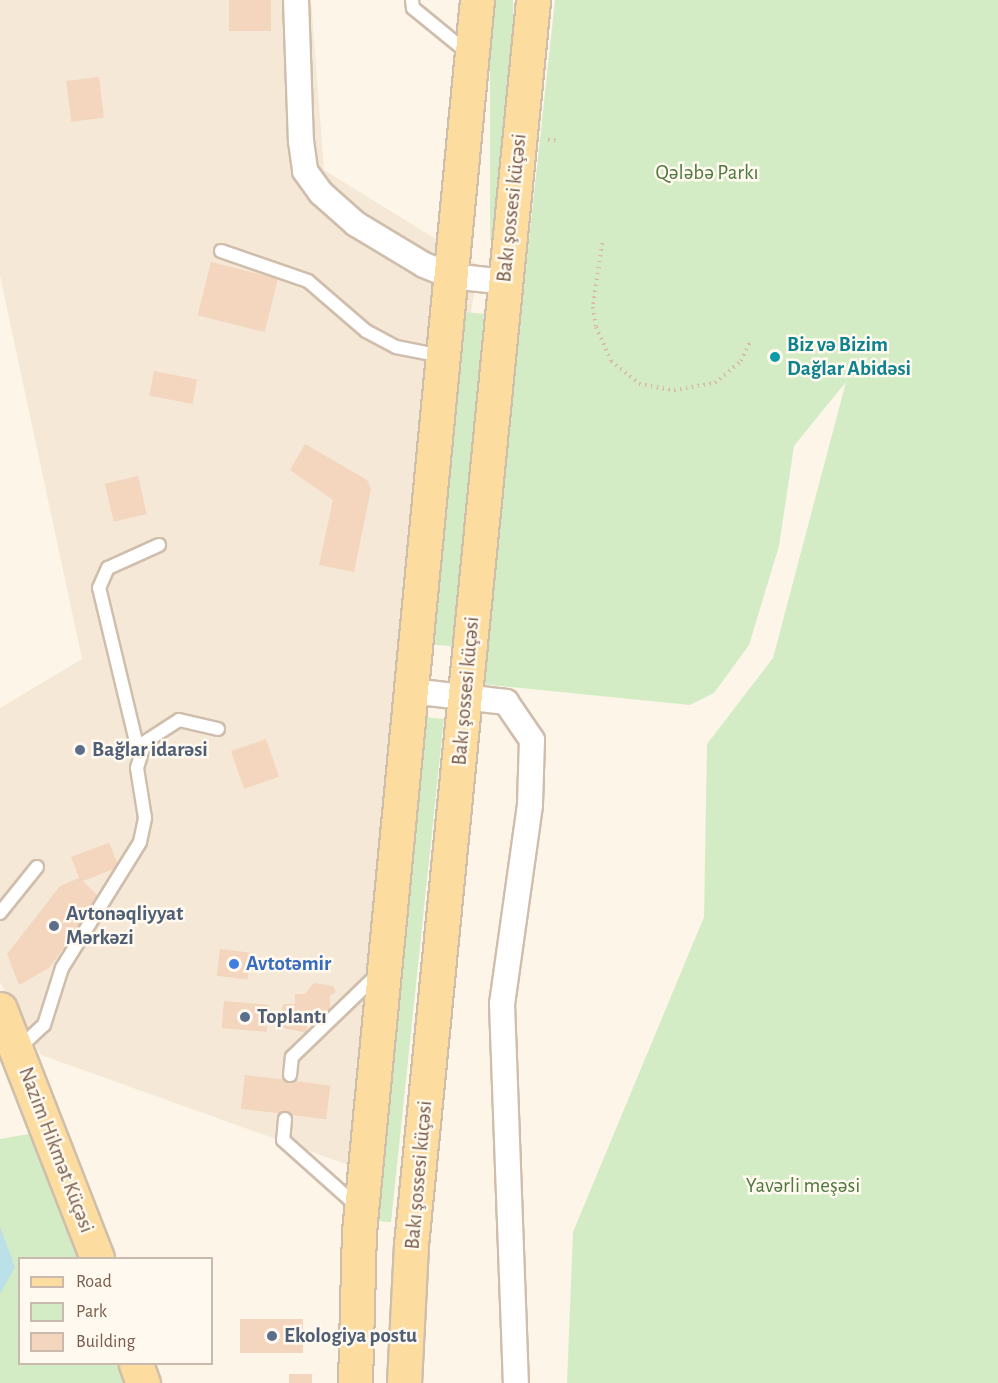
<!DOCTYPE html>
<html>
<head>
<meta charset="utf-8">
<style>
  body { margin:0 }
  #map { position:relative; width:998px; height:1383px; overflow:hidden; background:#fdf6e8; font-family:"Alegreya Sans",sans-serif }
  div>[style] { position:absolute }
  .residential>* { inset:0; background:#f5e8d6 }
  .green>* { inset:0; background:#d3ecc5; transform-origin:0 0 }
  .water>* { inset:0; background:#bbe0e8 }
  .building>* { inset:0; background:#f4d5be; transform-origin:0 0 }
  .path>* { height:4px; margin-top:-2px; transform-origin:0; background:repeating-linear-gradient(90deg,#d9b9a1 0 1.5px,transparent 0 6px) }
  .roads { filter:drop-shadow(2px 0 #d0beac) drop-shadow(-2px 0 #d0beac) drop-shadow(0 2px #d0beac) drop-shadow(0 -2px #d0beac) }
  .service>* { height:12px; margin:-6px; padding:0 6px; transform-origin:6px; border-radius:6px; background:#fff }
  .minor>* { height:24px; margin:-12px; padding:0 12px; transform-origin:12px; border-radius:12px; background:#fff }
  .primary>* { height:33px; margin:-16.5px; padding:0 16.5px; transform-origin:16.5px; border-radius:16.5px; background:#fddd9f }
  .dots>* { width:16px; height:16px; translate:-50% -50%; box-sizing:border-box; border:3px solid #fff9ef; border-radius:50% }
  span { translate:-50% -50%; white-space:nowrap; text-align:center; line-height:1.15; -webkit-text-stroke:5px #fff9ef; paint-order:stroke }
  .park-label { font-size:21px; color:#4e793f }
  .street-label { font-size:21px; color:#795c4a }
  .culture-label { font-size:21px; color:#0d838f; font-weight:700 }
  .left { translate:0 -50%; text-align:left }
  .service-label { font-size:21px; color:#4e5e75; font-weight:700 }
  .shop-label { font-size:21px; color:#366cbe; font-weight:700 }
  .legend { position:absolute; left:18px; top:1257px; width:195px; height:108px; box-sizing:border-box; background:#fff9ef; border:2px solid #c9baad; margin:0; padding:8px 10px; list-style:none; font-size:18px; color:#795c4a }
  .legend li { display:flex; align-items:center; gap:12px; height:30px }
  .legend b { width:30px; border:2px solid #c9baad }
</style>
</head>
<body>
<div id="map">
  <div class="residential">
    <i style="clip-path:polygon(0 0,311px 0,324px 170px,478px 265px,348px 1165px,41px 1055px,0 982px,0 708px,82px 659px,0 276px)"></i>
  </div>
  <div class="green">
    <i style="left:490px;top:0;width:23px;height:240px"></i>
    <i style="clip-path:polygon(555px 0,998px 0,998px 1383px,567px 1383px,573px 1232px,704px 917px,707px 744px,773px 658px,846px 382px,794px 446px,779px 546px,749px 645px,714px 693px,690px 705px,481px 684px)"></i>
    <i style="left:463px;top:312px;width:21px;height:334px;rotate:5deg"></i>
    <i style="left:424px;top:717px;width:20px;height:506px;rotate:6deg"></i>
    <i style="clip-path:polygon(34px 1133px,80px 1258px,20px 1258px,20px 1364px,118px 1364px,123px 1383px,0 1383px,0 1139px)"></i>
  </div>
  <div class="water">
    <i style="clip-path:polygon(0 1227px,15px 1267px,0 1294px)"></i>
  </div>
  <div class="building">
    <i style="left:229px;top:0;width:42px;height:31px"></i>
    <i style="left:99px;top:77px;width:41px;height:33px;rotate:83deg"></i>
    <i style="left:211px;top:262px;width:69px;height:55px;rotate:14deg"></i>
    <i style="left:154px;top:371px;width:44px;height:25px;rotate:11deg"></i>
    <i style="clip-path:polygon(305px 444px,367px 480px,371px 489px,354px 572px,319px 565px,333px 500px,290px 470px)"></i>
    <i style="left:138px;top:476px;width:39px;height:34px;rotate:77deg"></i>
    <i style="left:266px;top:739px;width:40px;height:37px;rotate:71deg"></i>
    <i style="clip-path:polygon(109px 843px,119px 867px,83px 881px,100px 898px,49px 968px,19px 985px,7px 954px,60px 886px,79px 878px,71px 857px)"></i>
    <i style="left:220px;top:949px;width:31px;height:27px;rotate:7deg"></i>
    <i style="clip-path:polygon(314px 983px,333px 986px,336px 992px,330px 996px,330px 1016px,322px 1016px,322px 1023px,307px 1023px,307px 1033px,279px 1027px,283px 1004px,295px 1004px,295px 994px,305px 994px)"></i>
    <i style="left:224px;top:1001px;width:45px;height:27px;rotate:5deg"></i>
    <i style="left:245px;top:1075px;width:86px;height:34px;rotate:7deg"></i>
    <i style="left:303px;top:1319px;width:34px;height:63px;rotate:90deg"></i>
    <i style="left:289px;top:1374px;width:23px;height:9px"></i>
  </div>
  <div class="path">
    <i style="left:548px;top:140px;width:12px;rotate:5deg"></i>
    <i style="left:602px;top:243px;width:65px;rotate:98deg"></i>
    <i style="left:593px;top:307px;width:20px;rotate:81deg"></i>
    <i style="left:596px;top:327px;width:37px;rotate:66deg"></i>
    <i style="left:611px;top:361px;width:36px;rotate:39deg"></i>
    <i style="left:639px;top:384px;width:36px;rotate:10deg"></i>
    <i style="left:674px;top:390px;width:42px;rotate:-9.7deg"></i>
    <i style="left:715px;top:383px;width:34px;rotate:-40deg"></i>
    <i style="left:741px;top:361px;width:23px;rotate:-65deg"></i>
  </div>
  <div class="roads">
    <div class="service">
      <i style="left:412px;top:0;width:8px;rotate:83deg"></i>
      <i style="left:413px;top:8px;width:71px;rotate:39.3deg"></i>
      <i style="left:221px;top:251px;width:92px;rotate:19deg"></i>
      <i style="left:308px;top:281px;width:77px;rotate:40.8deg"></i>
      <i style="left:366px;top:331px;width:34px;rotate:28deg"></i>
      <i style="left:396px;top:347px;width:47px;rotate:11.1deg"></i>
      <i style="left:139px;top:754px;width:171px;rotate:-103.5deg"></i>
      <i style="left:99px;top:588px;width:22px;rotate:-66deg"></i>
      <i style="left:108px;top:568px;width:56px;rotate:-24.3deg"></i>
      <i style="left:0;top:913px;width:59px;rotate:-51.2deg"></i>
      <i style="left:19px;top:1048px;width:34px;rotate:-43deg"></i>
      <i style="left:44px;top:1025px;width:60px;rotate:-72.5deg"></i>
      <i style="left:62px;top:968px;width:148px;rotate:-58.2deg"></i>
      <i style="left:140px;top:842px;width:25px;rotate:-78deg"></i>
      <i style="left:145px;top:818px;width:51px;rotate:-99.1deg"></i>
      <i style="left:137px;top:768px;width:27px;rotate:-73deg"></i>
      <i style="left:145px;top:742px;width:40px;rotate:-32.9deg"></i>
      <i style="left:179px;top:720px;width:40px;rotate:13deg"></i>
      <i style="left:290px;top:1075px;width:18px;rotate:-84deg"></i>
      <i style="left:292px;top:1057px;width:120px;rotate:-44deg"></i>
      <i style="left:285px;top:1119px;width:21px;rotate:95deg"></i>
      <i style="left:283px;top:1140px;width:98px;rotate:41.7deg"></i>
    </div>
    <div class="minor">
      <i style="left:296px;top:0;width:141px;rotate:88deg"></i>
      <i style="left:301px;top:141px;width:30px;rotate:82deg"></i>
      <i style="left:305px;top:171px;width:27px;rotate:54deg"></i>
      <i style="left:321px;top:193px;width:47px;rotate:41.5deg"></i>
      <i style="left:356px;top:224px;width:79px;rotate:31.1deg"></i>
      <i style="left:424px;top:265px;width:29px;rotate:22deg"></i>
      <i style="left:451px;top:276px;width:54px;rotate:6.3deg"></i>
      <i style="left:411px;top:691px;width:96px;rotate:6.6deg"></i>
      <i style="left:506px;top:702px;width:46px;rotate:55.6deg"></i>
      <i style="left:532px;top:740px;width:65px;rotate:91.8deg"></i>
      <i style="left:530px;top:805px;width:201px;rotate:98deg"></i>
      <i style="left:502px;top:1004px;width:379px;rotate:87.9deg"></i>
    </div>
    <div class="primary">
      <i style="left:0;top:1009px;width:267px;rotate:68.7deg"></i>
      <i style="left:136px;top:1364px;width:20px;rotate:70deg"></i>
      <i style="left:355px;top:1383px;width:151px;rotate:-88.5deg"></i>
      <i style="left:359px;top:1232px;width:1238px;rotate:-84.53deg"></i>
      <i style="left:404px;top:1383px;width:138px;rotate:-87.1deg"></i>
      <i style="left:411px;top:1245px;width:1251px;rotate:-84.4deg"></i>
    </div>
  </div>
  <div class="dots">
    <i style="left:775px;top:357px;background:#0f9aa8"></i>
    <i style="left:80px;top:750px;background:#5c6f8a"></i>
    <i style="left:54px;top:926px;background:#5c6f8a"></i>
    <i style="left:234px;top:964px;background:#3f7fe0"></i>
    <i style="left:245px;top:1017px;background:#5c6f8a"></i>
    <i style="left:272px;top:1336px;background:#5c6f8a"></i>
  </div>
  <div class="park-label">
    <span style="left:707px;top:173px">Qələbə Parkı</span>
    <span style="left:803px;top:1186px">Yavərli meşəsi</span>
  </div>
  <div class="street-label">
    <span style="left:512px;top:208px;rotate:-84deg">Bakı şossesi küçəsi</span>
    <span style="left:466px;top:691px;rotate:-85deg">Bakı şossesi küçəsi</span>
    <span style="left:56px;top:1150px;rotate:69deg">Nazim Hikmət Küçəsi</span>
    <span style="left:419px;top:1175px;rotate:-85deg">Bakı şossesi küçəsi</span>
  </div>
  <div class="culture-label">
    <span class="left" style="left:787px;top:357px">Biz və Bizim<br>Dağlar Abidəsi</span>
  </div>
  <div class="service-label">
    <span class="left" style="left:92px;top:750px">Bağlar idarəsi</span>
    <span class="left" style="left:66px;top:926px">Avtonəqliyyat<br>Mərkəzi</span>
    <span class="left" style="left:257px;top:1017px">Toplantı</span>
    <span class="left" style="left:284px;top:1336px">Ekologiya postu</span>
  </div>
  <div class="shop-label">
    <span class="left" style="left:246px;top:964px">Avtotəmir</span>
  </div>
  <ul class="legend">
  <li><b style="height:8px;background:#fddd9f"></b>Road</li>
  <li><b style="height:16px;background:#d3ecc5"></b>Park</li>
  <li><b style="height:16px;background:#f4d5be"></b>Building</li>
  </ul>
</div>
</body>
</html>
